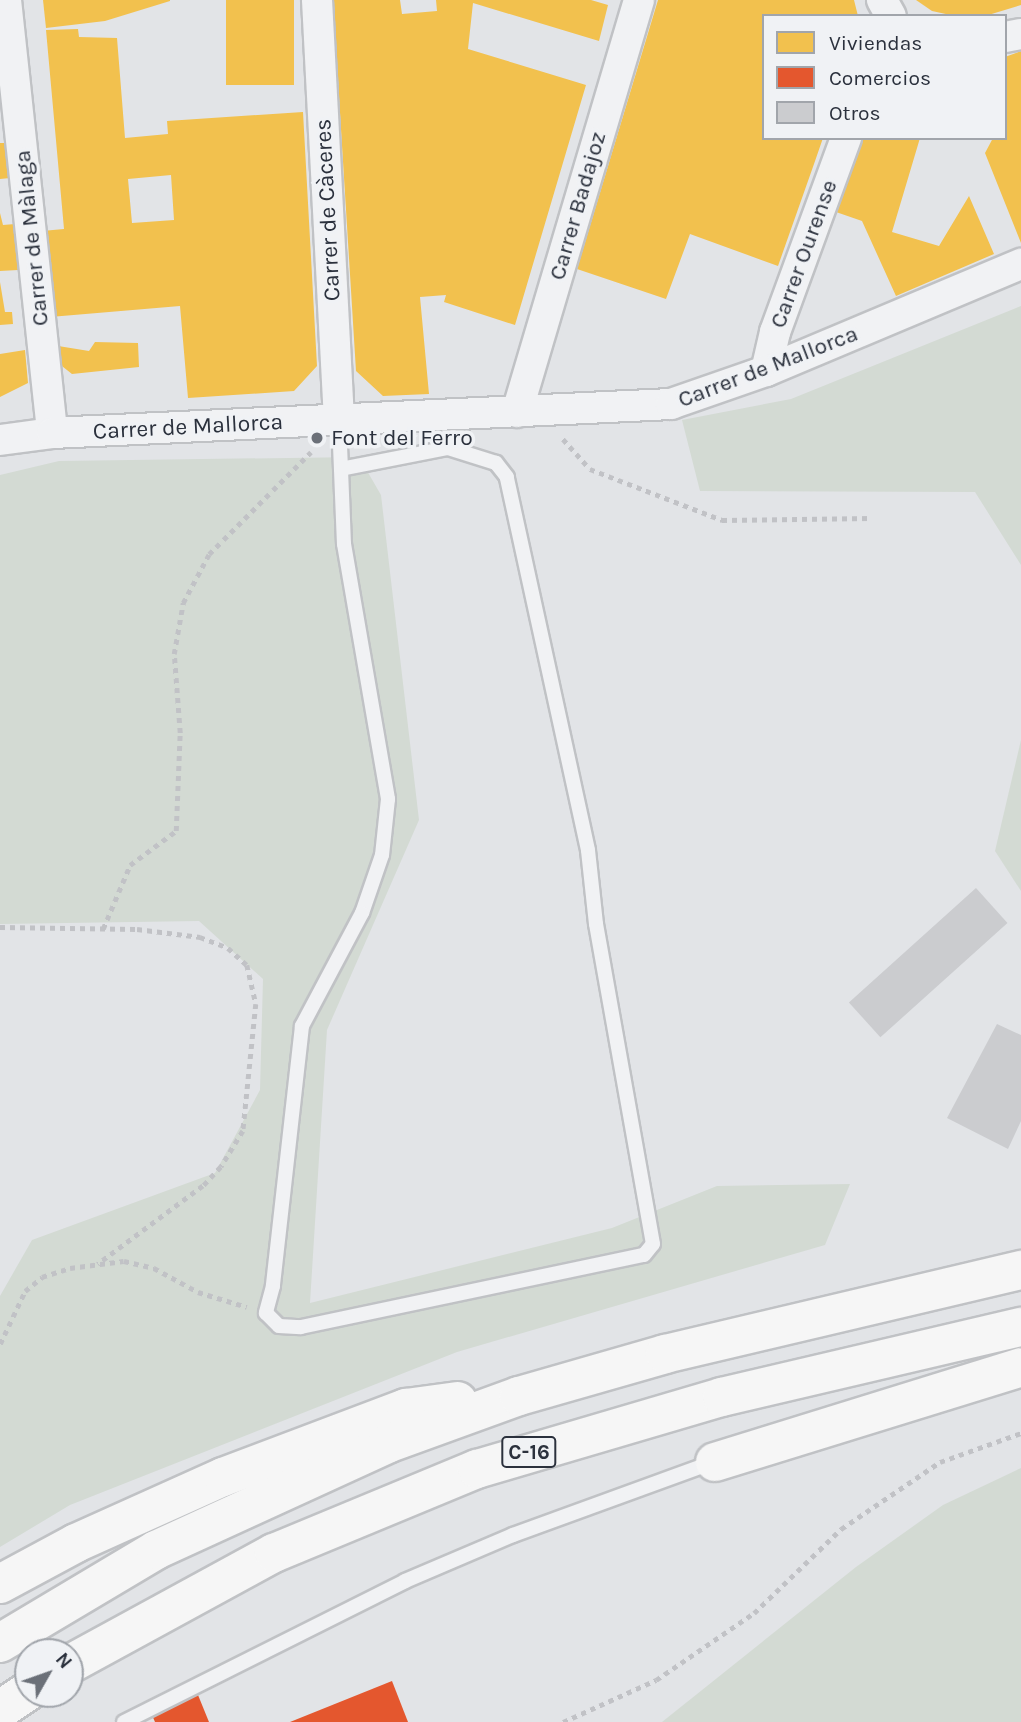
<!DOCTYPE html>
<html>
<head>
<meta charset="utf-8">
<style>
  body { margin:0 }
  #map { position:relative; width:1021px; height:1722px; overflow:hidden; background:#e2e4e7; font-family:Karla,sans-serif }
  div>[style] { position:absolute }
  .green>* { inset:0; background:#d3dad3 }
  .homes>* { inset:0; background:#f2c14e; transform-origin:0 0 }
  .shops>* { inset:0; background:#e4572e }
  .building>* { inset:0; background:#cbcccf; transform-origin:0 0 }
  .path>* { height:4.5px; margin-top:-2.25px; transform-origin:0; background:repeating-linear-gradient(90deg,#c1c2c6 0 5px,transparent 0 10px) }
  .roads { filter:drop-shadow(2px 0 #c0c2c5) drop-shadow(-2px 0 #c0c2c5) drop-shadow(0 2px #c0c2c5) drop-shadow(0 -2px #c0c2c5) }
  .lane>* { height:14px; margin:-7px; padding:0 7px; transform-origin:7px; border-radius:7px; background:#f1f2f4 }
  .street>* { height:30px; margin:-15px; padding:0 15px; transform-origin:15px; border-radius:15px; background:#f1f2f4 }
  .highway>* { height:38px; margin:-19px; padding:0 19px; transform-origin:19px; border-radius:19px; background:#f6f6f6 }
  .dots>* { width:19px; height:19px; translate:-50% -50%; box-sizing:border-box; border:4px solid #f0f2f5; border-radius:50% }
  span { translate:-50% -50%; white-space:nowrap; text-align:center; line-height:1.15; -webkit-text-stroke:7px #f0f2f5; paint-order:stroke }
  .shield-label span { padding:2px 5px; background:#f0f2f5; border:2px solid; border-radius:5px; -webkit-text-stroke-width:0 }
  .shield-label { font-size:21px; color:#2b313d; font-weight:700 }
  .street-label { font-size:23px; color:#2b313d }
  .poi-label { font-size:23px; color:#2b313d }
  .left { translate:0 -50%; text-align:left }
  .legend { position:absolute; left:762px; top:14px; width:245px; height:126px; box-sizing:border-box; background:#f0f2f5; border:2px solid #a1a5ab; margin:0; padding:9px 12px; list-style:none; font-size:21px; color:#2b313d }
  .legend li { display:flex; align-items:center; gap:14px; height:35px }
  .legend b { width:35px; border:2px solid #a1a5ab }
  .north { position:absolute; left:14px; top:1638px; width:70px; height:70px; box-sizing:border-box; background:#f0f2f5; border:2px solid #a1a5ab; border-radius:50%; rotate:50deg; font-size:19px; font-weight:700; line-height:28px; text-align:center; color:#2b313d }
  .north::after { content:''; display:block; margin:auto; width:24px; height:32px; background:#6b7078; clip-path:polygon(50% 0,100% 100%,50% 72%,0 100%) }
</style>
</head>
<body>
<div id="map">
  <div class="green">
    <i style="clip-path:polygon(1021px 306px,1021px 565px,975px 492px,700px 491px,682px 420px,791px 399px)"></i>
    <i style="clip-path:polygon(359px 457px,381px 495px,419px 820px,327px 1030px,310px 1303px,612px 1228px,717px 1186px,850px 1184px,825px 1245px,457px 1352px,70px 1505px,0 1547px,0 1296px,32px 1240px,215px 1173px,260px 1090px,263px 979px,199px 921px,0 924px,0 475px,59px 461px)"></i>
    <i style="clip-path:polygon(1021px 740px,1021px 891px,995px 851px)"></i>
    <i style="clip-path:polygon(1021px 1468px,1021px 1722px,662px 1722px,856px 1567px,943px 1505px)"></i>
  </div>
  <div class="homes">
    <i style="clip-path:polygon(43px 0,170px 0,170px 1px,105px 21px,46px 28px)"></i>
    <i style="left:226px;top:0;width:68px;height:85px"></i>
    <i style="clip-path:polygon(333px 0,400px 0,402px 14px,437px 11px,436px 0,591px 0,608px 5px,599px 41px,473px 3px,468px 49px,586px 85px,515px 325px,444px 302px,446px 295px,420px 297px,429px 394px,383px 396px,356px 371px)"></i>
    <i style="clip-path:polygon(658px 0,854px 0,858px 16px,764px 16px,764px 138px,823px 138px,814px 164px,778px 266px,690px 234px,666px 299px,577px 269px)"></i>
    <i style="clip-path:polygon(916px 0,1021px 0,1021px 5px,985px 16px,955px 16px,932px 11px)"></i>
    <i style="clip-path:polygon(evenodd,78px 29px,79px 37px,117px 38px,125px 138px,168px 134px,167px 121px,303px 112px,317px 366px,294px 391px,188px 398px,180px 306px,50px 317px,42px 231px,64px 229px,46px 30px,78px 29px,171px 175px,174px 220px,132px 223px,128px 179px,171px 175px)"></i>
    <i style="clip-path:polygon(1021px 51px,1021px 243px,985px 153px,993px 138px,1005px 138px,1005px 57px)"></i>
    <i style="clip-path:polygon(861px 138px,920px 138px,892px 232px,939px 246px,969px 196px,994px 254px,896px 296px,862px 221px,836px 212px)"></i>
    <i style="clip-path:polygon(0 143px,7px 143px,10px 178px,0 179px)"></i>
    <i style="clip-path:polygon(0 213px,3px 225px,15px 224px,18px 270px,0 271px)"></i>
    <i style="clip-path:polygon(0 282px,5px 312px,12px 312px,13px 324px,0 325px)"></i>
    <i style="clip-path:polygon(95px 342px,138px 343px,139px 367px,72px 374px,53px 359px,52px 345px,89px 351px)"></i>
    <i style="clip-path:polygon(25px 350px,28px 383px,0 397px,0 354px)"></i>
  </div>
  <div class="shops">
    <i style="clip-path:polygon(392px 1681px,408px 1722px,290px 1722px)"></i>
    <i style="clip-path:polygon(198px 1695px,209px 1722px,155px 1722px,151px 1713px)"></i>
  </div>
  <div class="building">
    <i style="left:976px;top:888px;width:47px;height:171px;rotate:48deg"></i>
    <i style="clip-path:polygon(997px 1024px,1021px 1035px,1021px 1121px,1008px 1149px,947px 1118px)"></i>
  </div>
  <div class="path">
    <i style="left:563px;top:439px;width:40px;rotate:48deg"></i>
    <i style="left:590px;top:469px;width:142px;rotate:21.1deg"></i>
    <i style="left:722px;top:520px;width:150px;rotate:-0.8deg"></i>
    <i style="left:0;top:927px;width:137px;rotate:0.8deg"></i>
    <i style="left:137px;top:929px;width:64px;rotate:7.2deg"></i>
    <i style="left:200px;top:937px;width:30px;rotate:21deg"></i>
    <i style="left:228px;top:948px;width:25px;rotate:42deg"></i>
    <i style="left:247px;top:965px;width:40px;rotate:77deg"></i>
    <i style="left:256px;top:1004px;width:128px;rotate:95.8deg"></i>
    <i style="left:243px;top:1131px;width:42px;rotate:121.4deg"></i>
    <i style="left:221px;top:1167px;width:26px;rotate:133deg"></i>
    <i style="left:203px;top:1186px;width:131px;rotate:143.4deg"></i>
    <i style="left:103px;top:929px;width:69px;rotate:-67.1deg"></i>
    <i style="left:130px;top:865px;width:57px;rotate:-36.5deg"></i>
    <i style="left:176px;top:831px;width:98px;rotate:-87.7deg"></i>
    <i style="left:180px;top:733px;width:79px;rotate:-94.3deg"></i>
    <i style="left:174px;top:654px;width:52px;rotate:-80deg"></i>
    <i style="left:183px;top:603px;width:55px;rotate:-62deg"></i>
    <i style="left:209px;top:554px;width:144px;rotate:-45deg"></i>
    <i style="left:0;top:1344px;width:59px;rotate:-64.7deg"></i>
    <i style="left:25px;top:1291px;width:22px;rotate:-39deg"></i>
    <i style="left:42px;top:1277px;width:29px;rotate:-18deg"></i>
    <i style="left:70px;top:1268px;width:54px;rotate:-7.4deg"></i>
    <i style="left:124px;top:1261px;width:31px;rotate:13deg"></i>
    <i style="left:154px;top:1268px;width:50px;rotate:28.6deg"></i>
    <i style="left:198px;top:1292px;width:51px;rotate:17deg"></i>
    <i style="left:563px;top:1722px;width:102px;rotate:-24.3deg"></i>
    <i style="left:656px;top:1680px;width:119px;rotate:-34.4deg"></i>
    <i style="left:754px;top:1613px;width:121px;rotate:-44deg"></i>
    <i style="left:841px;top:1529px;width:120px;rotate:-34.1deg"></i>
    <i style="left:940px;top:1462px;width:86px;rotate:-19.7deg"></i>
  </div>
  <div class="roads">
    <div class="lane">
      <i style="left:339px;top:420px;width:124px;rotate:87.7deg"></i>
      <i style="left:344px;top:544px;width:259px;rotate:80.2deg"></i>
      <i style="left:388px;top:799px;width:56px;rotate:96.1deg"></i>
      <i style="left:382px;top:855px;width:61px;rotate:109deg"></i>
      <i style="left:362px;top:913px;width:128px;rotate:118deg"></i>
      <i style="left:302px;top:1026px;width:262px;rotate:96.4deg"></i>
      <i style="left:273px;top:1286px;width:28px;rotate:105deg"></i>
      <i style="left:266px;top:1313px;width:18px;rotate:45deg"></i>
      <i style="left:279px;top:1326px;width:22px;rotate:3deg"></i>
      <i style="left:301px;top:1327px;width:350px;rotate:-11.9deg"></i>
      <i style="left:644px;top:1255px;width:14px;rotate:-51deg"></i>
      <i style="left:653px;top:1244px;width:325px;rotate:-100.1deg"></i>
      <i style="left:596px;top:924px;width:74px;rotate:-96.2deg"></i>
      <i style="left:588px;top:850px;width:382px;rotate:-102.3deg"></i>
      <i style="left:507px;top:477px;width:18px;rotate:-128deg"></i>
      <i style="left:496px;top:463px;width:50px;rotate:-162.6deg"></i>
      <i style="left:448px;top:448px;width:109px;rotate:168.9deg"></i>
      <i style="left:124px;top:1722px;width:314px;rotate:-26.6deg"></i>
      <i style="left:405px;top:1581px;width:117px;rotate:-23.1deg"></i>
      <i style="left:513px;top:1535px;width:214px;rotate:-20deg"></i>
    </div>
    <div class="street">
      <i style="left:6px;top:0;width:435px;rotate:83.9deg"></i>
      <i style="left:317px;top:0;width:421px;rotate:87deg"></i>
      <i style="left:882px;top:0;width:18px;rotate:61deg"></i>
      <i style="left:1005px;top:37px;width:16px;rotate:-11deg"></i>
      <i style="left:766px;top:371px;width:40px;rotate:-77deg"></i>
      <i style="left:775px;top:332px;width:207px;rotate:-69.9deg"></i>
      <i style="left:517px;top:412px;width:430px;rotate:-73.5deg"></i>
      <i style="left:0;top:440px;width:52px;rotate:-7.7deg"></i>
      <i style="left:52px;top:433px;width:620px;rotate:-2.68deg"></i>
      <i style="left:671px;top:404px;width:101px;rotate:-19.2deg"></i>
      <i style="left:766px;top:371px;width:277px;rotate:-22.8deg"></i>
    </div>
    <div class="highway">
      <i style="left:715px;top:1462px;width:320px;rotate:-17.2deg"></i>
      <i style="left:0;top:1584px;width:86px;rotate:-28.3deg"></i>
      <i style="left:76px;top:1543px;width:161px;rotate:-24.2deg"></i>
      <i style="left:223px;top:1477px;width:196px;rotate:-20.7deg"></i>
      <i style="left:406px;top:1408px;width:52px;rotate:-7.7deg"></i>
      <i style="left:0;top:1643px;width:182px;rotate:-30.8deg"></i>
      <i style="left:156px;top:1550px;width:254px;rotate:-24.6deg"></i>
      <i style="left:387px;top:1444px;width:140px;rotate:-20deg"></i>
      <i style="left:519px;top:1396px;width:152px;rotate:-16deg"></i>
      <i style="left:665px;top:1354px;width:366px;rotate:-13.3deg"></i>
      <i style="left:70px;top:1664px;width:232px;rotate:-28.6deg"></i>
      <i style="left:274px;top:1553px;width:220px;rotate:-22.5deg"></i>
      <i style="left:477px;top:1469px;width:255px;rotate:-16.4deg"></i>
      <i style="left:722px;top:1397px;width:307px;rotate:-13.2deg"></i>
      <i style="left:0;top:1710px;width:34px;rotate:-34deg"></i>
    </div>
  </div>
  <div class="dots">
    <i style="left:317px;top:438px;background:#6b7078"></i>
  </div>
  <div class="shield-label">
    <span style="left:529px;top:1452px">C-16</span>
  </div>
  <div class="street-label">
    <span style="left:578px;top:206px;rotate:-74deg">Carrer Badajoz</span>
    <span style="left:328px;top:210px;rotate:-93deg">Carrer de Càceres</span>
    <span style="left:32px;top:238px;rotate:-96deg">Carrer de Màlaga</span>
    <span style="left:804px;top:254px;rotate:-70deg">Carrer Ourense</span>
    <span style="left:768px;top:367px;rotate:-21deg">Carrer de Mallorca</span>
    <span style="left:188px;top:427px;rotate:-3deg">Carrer de Mallorca</span>
  </div>
  <div class="poi-label">
    <span class="left" style="left:331px;top:438px">Font del Ferro</span>
  </div>
  <ul class="legend">
  <li><b style="height:19px;background:#f2c14e"></b>Viviendas</li>
  <li><b style="height:19px;background:#e4572e"></b>Comercios</li>
  <li><b style="height:19px;background:#cbcccf"></b>Otros</li>
  </ul>
  <div class="north">N</div>
</div>
</body>
</html>
